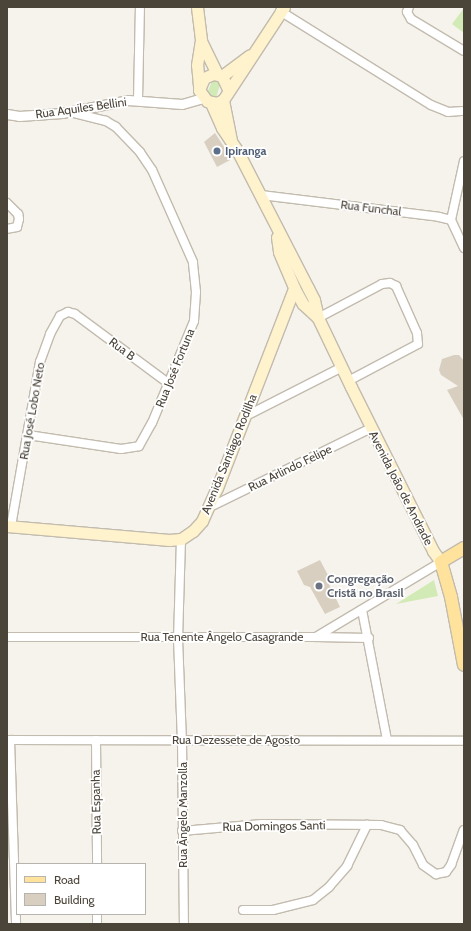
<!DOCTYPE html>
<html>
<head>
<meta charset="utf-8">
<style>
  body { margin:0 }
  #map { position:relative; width:471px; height:931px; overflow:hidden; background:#f6f3ec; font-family:Cabin,sans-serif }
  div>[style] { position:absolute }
  .green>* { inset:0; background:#d2eab5 }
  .building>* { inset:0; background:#d8cfc1 }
  .roads { filter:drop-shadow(1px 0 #c2bbae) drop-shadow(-1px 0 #c2bbae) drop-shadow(0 1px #c2bbae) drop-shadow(0 -1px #c2bbae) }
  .minor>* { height:8px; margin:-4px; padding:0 4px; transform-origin:4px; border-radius:4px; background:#fff }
  .tertiary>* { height:9px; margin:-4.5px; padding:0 4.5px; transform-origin:4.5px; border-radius:4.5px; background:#fff }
  .secondary>* { height:11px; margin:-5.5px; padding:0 5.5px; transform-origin:5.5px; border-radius:5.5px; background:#fff3cd }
  .primary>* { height:12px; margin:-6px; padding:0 6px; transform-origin:6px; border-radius:6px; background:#ffe39c }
  .dots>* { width:11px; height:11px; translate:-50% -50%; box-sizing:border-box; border:2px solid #fff; border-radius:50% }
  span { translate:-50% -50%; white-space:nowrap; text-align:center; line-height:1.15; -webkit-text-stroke:3.5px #fff; paint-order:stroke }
  .street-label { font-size:12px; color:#4b4439 }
  .service-label { font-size:12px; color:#4e5e75; font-weight:700 }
  .left { translate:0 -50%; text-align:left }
  .worship-label { font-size:12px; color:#5b616d; font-weight:700 }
  .frame { position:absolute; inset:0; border:8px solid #4b4439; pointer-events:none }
  .legend { position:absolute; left:16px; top:863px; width:130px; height:52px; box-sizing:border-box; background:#fff; border:1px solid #b7b4b0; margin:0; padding:5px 7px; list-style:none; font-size:12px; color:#4b4439 }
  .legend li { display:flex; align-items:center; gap:8px; height:20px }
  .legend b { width:20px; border:1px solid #b7b4b0 }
</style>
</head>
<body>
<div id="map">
  <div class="green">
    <i style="clip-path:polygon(464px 8px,464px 33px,452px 24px)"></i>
    <i style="clip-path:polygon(213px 79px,219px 81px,220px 85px,216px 98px,213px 100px,207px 93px)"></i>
    <i style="clip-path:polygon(434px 580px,438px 596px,396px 604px)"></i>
  </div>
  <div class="building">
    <i style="clip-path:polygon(215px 133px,232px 159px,217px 167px,204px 142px)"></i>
    <i style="clip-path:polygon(454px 355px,459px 355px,464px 361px,464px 420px,447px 390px,458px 386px,441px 375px,439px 370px,442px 359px)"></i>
    <i style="clip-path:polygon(320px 560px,330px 579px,327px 580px,340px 607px,325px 614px,310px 587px,304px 585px,297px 571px)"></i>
  </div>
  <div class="roads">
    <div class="minor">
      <i style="left:409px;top:7px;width:5px;rotate:112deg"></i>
      <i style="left:407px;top:12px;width:8px;rotate:60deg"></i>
      <i style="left:411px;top:19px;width:62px;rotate:31.1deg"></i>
      <i style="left:280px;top:11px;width:178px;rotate:31.9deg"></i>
      <i style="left:431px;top:105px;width:18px;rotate:22deg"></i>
      <i style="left:448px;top:112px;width:16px;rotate:-4deg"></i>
      <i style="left:138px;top:100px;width:93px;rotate:-88.8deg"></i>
      <i style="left:261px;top:195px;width:179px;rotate:7deg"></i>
      <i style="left:439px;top:217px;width:12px;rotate:14deg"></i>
      <i style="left:451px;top:220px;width:31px;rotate:65deg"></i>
      <i style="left:7px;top:203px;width:16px;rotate:45deg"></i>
      <i style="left:18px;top:214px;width:5px;rotate:79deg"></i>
      <i style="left:19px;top:219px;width:8px;rotate:104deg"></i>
      <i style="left:17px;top:227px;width:10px;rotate:169deg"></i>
      <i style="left:451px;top:220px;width:60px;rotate:-77.6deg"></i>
      <i style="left:318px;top:318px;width:72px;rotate:-28deg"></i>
      <i style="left:382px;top:284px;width:8px;rotate:-7deg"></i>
      <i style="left:390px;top:283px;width:7px;rotate:27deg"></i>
      <i style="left:396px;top:286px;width:51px;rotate:65.9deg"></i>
      <i style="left:417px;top:333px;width:11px;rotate:85deg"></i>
      <i style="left:418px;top:344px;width:79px;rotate:152.1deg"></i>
      <i style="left:244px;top:417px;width:110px;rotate:-27deg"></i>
      <i style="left:28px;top:435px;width:94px;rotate:8.6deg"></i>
      <i style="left:121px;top:449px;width:18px;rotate:-9deg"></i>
      <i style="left:139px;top:446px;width:26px;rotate:-61deg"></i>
      <i style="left:152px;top:423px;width:110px;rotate:-67.6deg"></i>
      <i style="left:194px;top:321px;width:29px;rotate:-86deg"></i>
      <i style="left:196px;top:292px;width:30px;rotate:-96deg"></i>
      <i style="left:193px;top:262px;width:101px;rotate:-114deg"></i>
      <i style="left:152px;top:170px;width:22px;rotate:-124deg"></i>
      <i style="left:140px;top:152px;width:35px;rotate:-134deg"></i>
      <i style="left:116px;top:127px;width:12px;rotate:-149deg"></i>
      <i style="left:106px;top:121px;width:37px;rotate:-166deg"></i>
      <i style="left:208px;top:508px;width:182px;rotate:-26.1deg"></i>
      <i style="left:11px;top:526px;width:167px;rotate:-80deg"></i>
      <i style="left:40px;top:362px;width:30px;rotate:-70deg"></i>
      <i style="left:50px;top:334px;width:21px;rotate:-61deg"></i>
      <i style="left:60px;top:316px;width:9px;rotate:-27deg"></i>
      <i style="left:68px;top:312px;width:7px;rotate:16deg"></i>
      <i style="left:75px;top:314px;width:116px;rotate:36.6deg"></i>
      <i style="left:181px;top:539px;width:99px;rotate:91.7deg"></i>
      <i style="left:178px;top:638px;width:102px;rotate:87.8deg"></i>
      <i style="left:182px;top:740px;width:184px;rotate:89.4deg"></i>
      <i style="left:362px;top:610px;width:132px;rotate:79.1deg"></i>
      <i style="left:7px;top:637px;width:309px"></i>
      <i style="left:316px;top:637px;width:146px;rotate:-31deg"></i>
      <i style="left:316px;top:637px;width:53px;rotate:1.1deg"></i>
      <i style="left:7px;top:740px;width:457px;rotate:0.1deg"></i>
      <i style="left:10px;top:740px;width:184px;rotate:88.1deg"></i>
      <i style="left:96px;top:740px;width:124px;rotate:89.5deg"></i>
      <i style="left:182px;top:831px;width:80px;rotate:-5deg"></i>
      <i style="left:262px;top:824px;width:119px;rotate:0.5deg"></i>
      <i style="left:381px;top:825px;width:20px;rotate:15deg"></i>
      <i style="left:400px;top:830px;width:20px;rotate:49deg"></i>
      <i style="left:413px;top:845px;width:22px;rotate:63deg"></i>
      <i style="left:423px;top:865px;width:16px;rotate:35deg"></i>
      <i style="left:436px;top:874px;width:10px;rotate:-11deg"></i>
      <i style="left:446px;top:872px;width:9px;rotate:-54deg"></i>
      <i style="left:451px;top:865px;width:37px;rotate:-70deg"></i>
      <i style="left:243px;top:910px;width:30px"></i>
      <i style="left:273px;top:910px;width:41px;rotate:-14deg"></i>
      <i style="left:313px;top:900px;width:21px;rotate:-39deg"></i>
      <i style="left:329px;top:887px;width:28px;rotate:-49deg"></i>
      <i style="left:347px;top:866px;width:46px;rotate:-64deg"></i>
      <i style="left:97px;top:914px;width:10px;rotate:90deg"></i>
    </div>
    <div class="tertiary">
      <i style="left:7px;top:114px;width:12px;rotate:9deg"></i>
      <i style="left:19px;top:116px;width:43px;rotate:-4deg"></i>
      <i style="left:62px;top:113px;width:67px;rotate:-11.1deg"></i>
      <i style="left:128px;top:100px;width:54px;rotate:4.2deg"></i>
      <i style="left:182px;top:104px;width:22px;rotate:-16deg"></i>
    </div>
    <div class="secondary">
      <i style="left:197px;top:7px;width:34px;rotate:83deg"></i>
      <i style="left:201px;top:41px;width:37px;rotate:64deg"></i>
      <i style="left:222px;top:76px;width:34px;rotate:-37deg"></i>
      <i style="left:199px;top:86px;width:21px;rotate:-95deg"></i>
      <i style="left:197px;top:65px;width:24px;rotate:-81deg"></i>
      <i style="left:228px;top:89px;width:14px;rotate:-115deg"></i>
      <i style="left:222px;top:76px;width:9px;rotate:-167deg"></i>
      <i style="left:213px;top:74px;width:10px;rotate:156deg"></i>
      <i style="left:204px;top:78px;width:13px;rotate:113deg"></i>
      <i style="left:199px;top:90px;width:14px;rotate:54deg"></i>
      <i style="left:207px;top:101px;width:10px;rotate:11deg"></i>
      <i style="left:217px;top:103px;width:7px;rotate:-27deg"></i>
      <i style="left:223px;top:100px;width:111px;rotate:-56.7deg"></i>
      <i style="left:223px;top:100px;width:41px;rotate:78.7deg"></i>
      <i style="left:211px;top:103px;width:27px;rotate:66deg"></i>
      <i style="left:222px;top:128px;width:27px;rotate:56deg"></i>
      <i style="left:237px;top:150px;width:155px;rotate:62.8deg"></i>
      <i style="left:308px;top:288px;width:13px;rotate:63deg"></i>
      <i style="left:314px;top:300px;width:18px;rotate:77deg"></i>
      <i style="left:318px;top:318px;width:76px;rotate:64.4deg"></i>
      <i style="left:351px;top:387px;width:183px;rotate:63.4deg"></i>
      <i style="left:433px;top:551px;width:14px;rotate:54deg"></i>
      <i style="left:277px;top:237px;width:15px;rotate:82deg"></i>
      <i style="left:279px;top:252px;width:39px;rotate:67deg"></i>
      <i style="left:294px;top:288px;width:18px;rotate:61deg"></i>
      <i style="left:303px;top:304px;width:21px;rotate:43deg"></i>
      <i style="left:7px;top:526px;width:163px;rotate:4.9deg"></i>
      <i style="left:169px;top:540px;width:12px;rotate:-5deg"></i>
      <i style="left:181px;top:539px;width:14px;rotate:-34deg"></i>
      <i style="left:193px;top:531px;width:13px;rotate:-48deg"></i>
      <i style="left:202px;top:521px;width:36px;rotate:-66deg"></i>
      <i style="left:217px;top:488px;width:214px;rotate:-68.9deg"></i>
    </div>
    <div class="primary">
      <i style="left:464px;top:548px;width:27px;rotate:149deg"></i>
      <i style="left:441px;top:562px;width:36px;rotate:74deg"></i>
      <i style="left:451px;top:597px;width:69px;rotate:79.2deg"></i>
    </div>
  </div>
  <div class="dots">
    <i style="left:217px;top:151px;background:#5c6f8a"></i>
    <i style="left:319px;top:586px;background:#6b7280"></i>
  </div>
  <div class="street-label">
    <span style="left:81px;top:108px;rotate:-8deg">Rua Aquiles Bellini</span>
    <span style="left:371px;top:208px;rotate:7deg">Rua Funchal</span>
    <span style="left:122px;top:349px;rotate:37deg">Rua B</span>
    <span style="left:175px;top:368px;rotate:-68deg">Rua José Fortuna</span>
    <span style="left:32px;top:411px;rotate:-80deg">Rua José Lobo Neto</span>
    <span style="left:229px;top:454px;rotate:-68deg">Avenida Santiago Rodilha</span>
    <span style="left:290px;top:468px;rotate:-26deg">Rua Arlindo Felipe</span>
    <span style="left:401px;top:488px;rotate:63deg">Avenida João de Andrade</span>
    <span style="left:222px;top:637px">Rua Tenente Ângelo Casagrande</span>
    <span style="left:236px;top:740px">Rua Dezessete de Agosto</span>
    <span style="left:96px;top:802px;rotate:-91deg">Rua Espanha</span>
    <span style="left:183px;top:815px;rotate:-90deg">Rua Ângelo Manzolla</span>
    <span style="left:274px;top:826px;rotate:-1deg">Rua Domingos Santi</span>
  </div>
  <div class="service-label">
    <span class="left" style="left:225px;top:151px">Ipiranga</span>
  </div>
  <div class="worship-label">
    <span class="left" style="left:327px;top:586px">Congregação<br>Cristã no Brasil</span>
  </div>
  <div class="frame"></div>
  <ul class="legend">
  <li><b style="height:5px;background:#ffe39c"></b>Road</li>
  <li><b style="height:11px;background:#d8cfc1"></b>Building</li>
  </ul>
</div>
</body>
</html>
